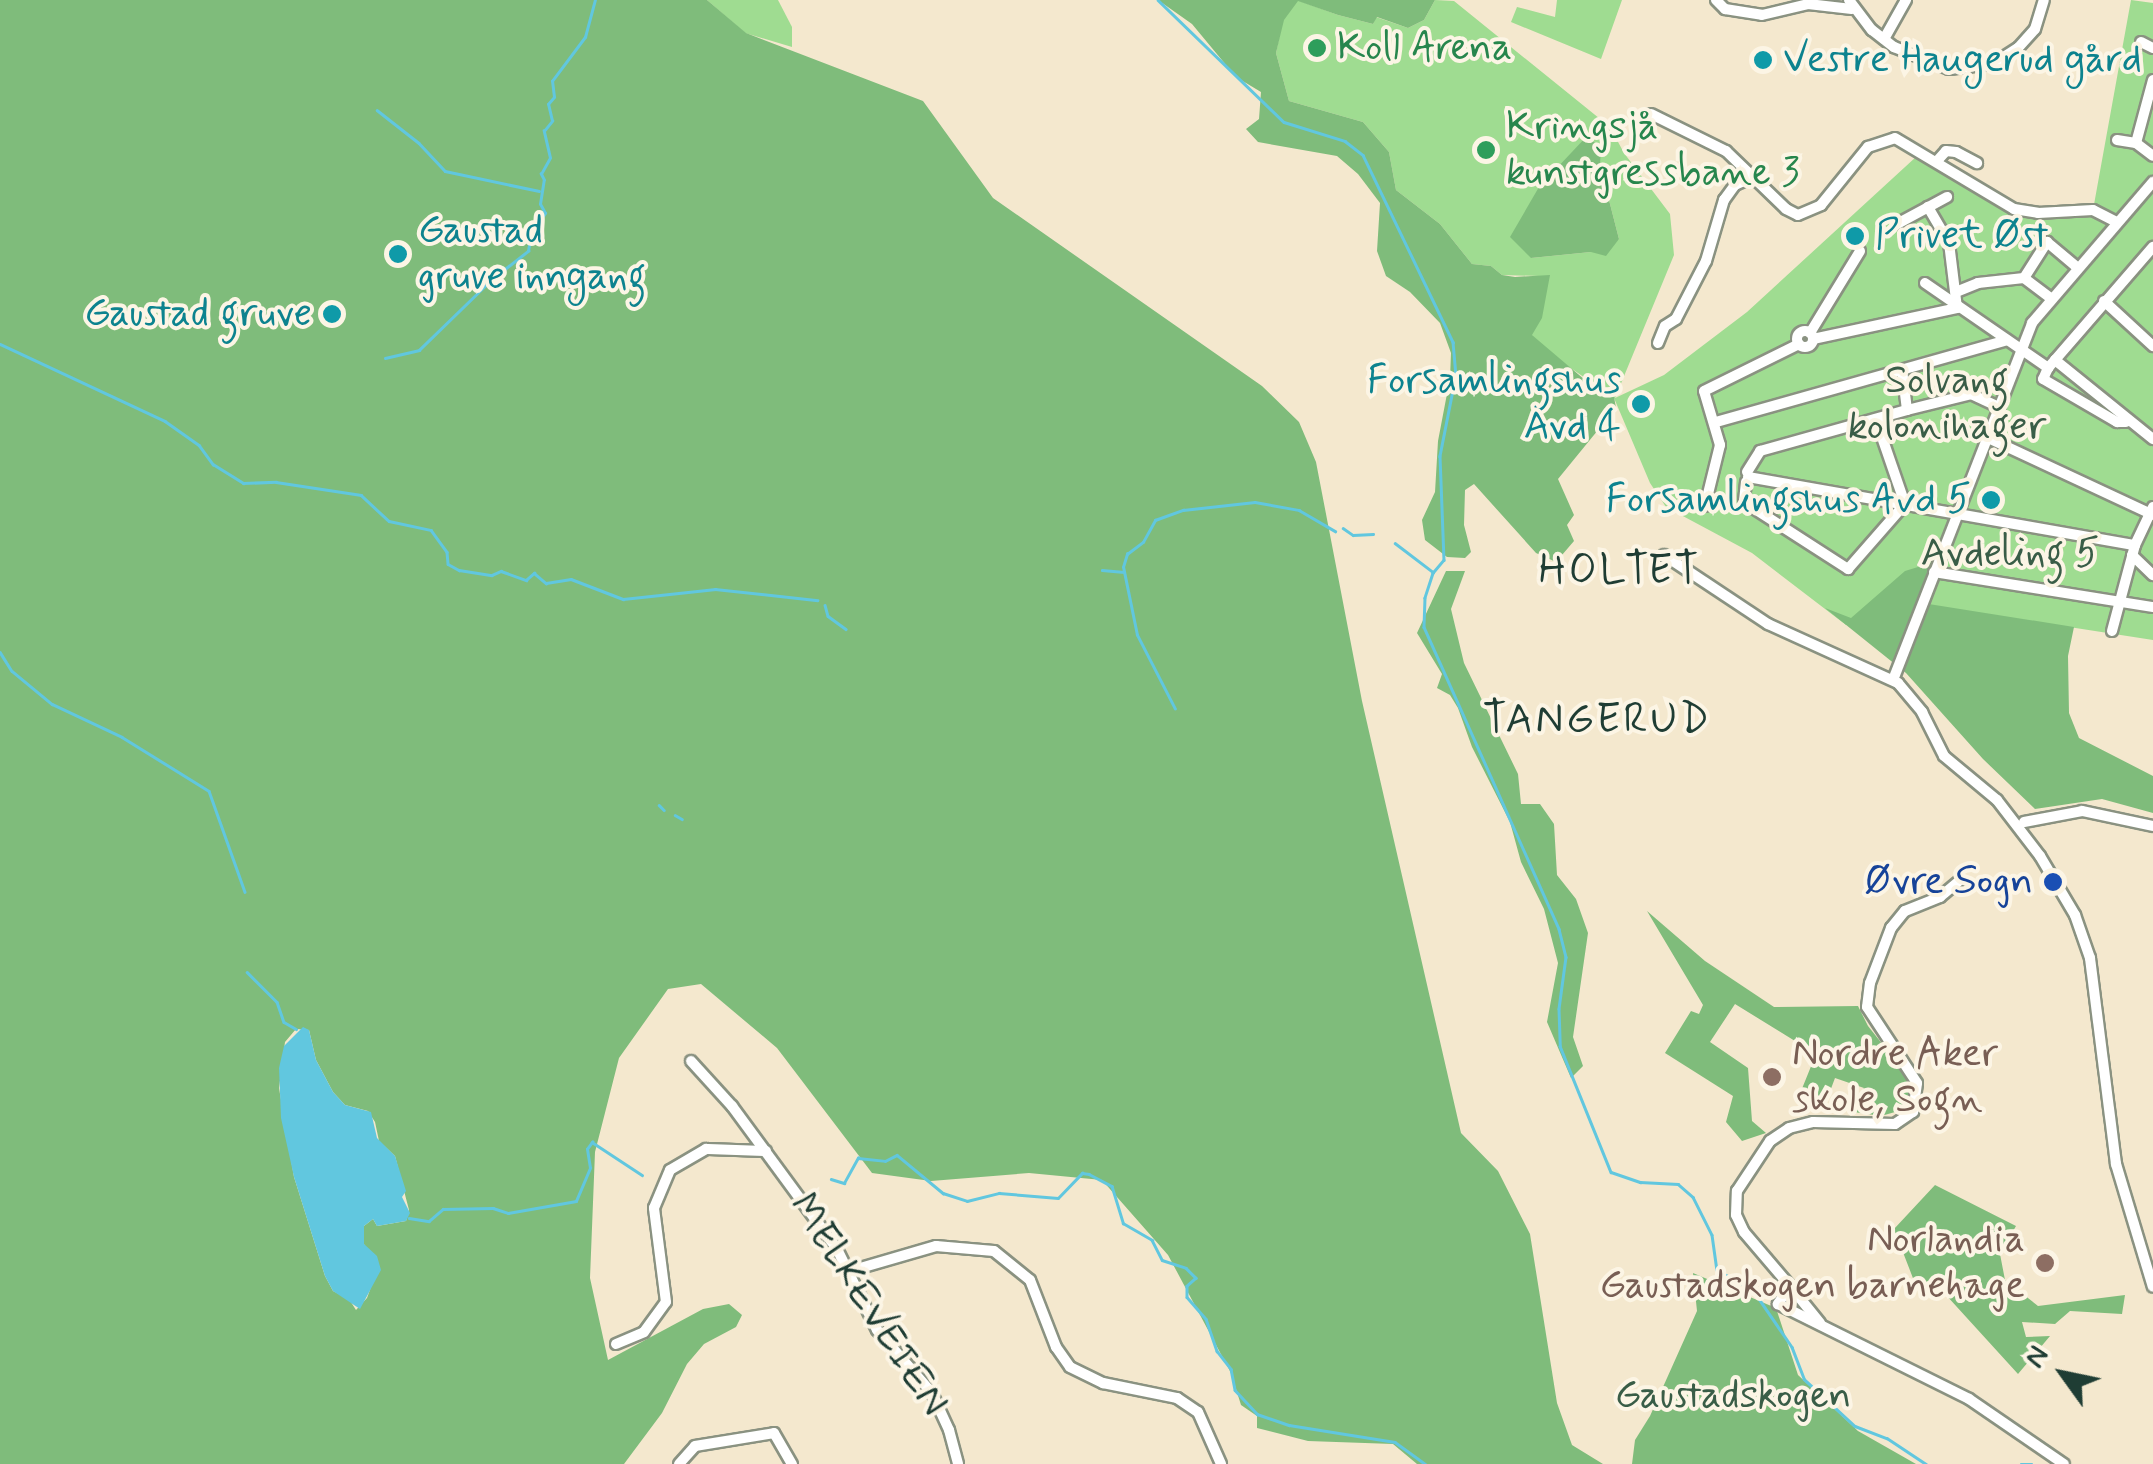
<!DOCTYPE html>
<html>
<head>
<meta charset="utf-8">
<style>
  body { margin:0 }
  #map { position:relative; width:2153px; height:1464px; overflow:hidden; background:#f4e8ce; font-family:Mynerve,sans-serif }
  div>[style] { position:absolute }
  .green>* { inset:0; background:#9fdc91 }
  .forest>* { inset:0; background:#7fbc7b }
  .water>* { inset:0; background:#61c7df }
  .stream>* { height:2.5px; margin:-1.25px; padding:0 1.25px; transform-origin:1.25px; border-radius:1.25px; background:#61c7df }
  .roads { filter:drop-shadow(2px 0 #8a9281) drop-shadow(-2px 0 #8a9281) drop-shadow(0 2px #8a9281) drop-shadow(0 -2px #8a9281) }
  .minor>* { height:10px; margin:-5px; padding:0 5px; transform-origin:5px; border-radius:5px; background:#fff }
  .minor>.ring { margin:-5px; padding:0; box-sizing:content-box; background:none; border:10px solid #fff; border-radius:50% }
  .dots>* { width:28px; height:28px; translate:-50% -50%; box-sizing:border-box; border:5px solid #fcf5e5; border-radius:50% }
  span { translate:-50% -50%; white-space:nowrap; text-align:center; line-height:1.15; -webkit-text-stroke:8px #fcf5e5; paint-order:stroke }
  .leisure-label { font-size:40px; color:#27864d }
  .left { translate:0 -50%; text-align:left }
  .culture-label { font-size:40px; color:#0d838f }
  .right { translate:-100% -50%; text-align:right }
  .park-label { font-size:40px; color:#395d47 }
  .transit-label { font-size:40px; color:#164399 }
  .education-label { font-size:40px; color:#785e54 }
  .street-label { font-size:40px; color:#1f3d34 }
  .neighbourhood-label { font-size:42px; color:#1f3d34; letter-spacing:2.5px }
  .north { position:absolute; left:2013px; top:1324px; width:100px; height:100px; -webkit-text-stroke:8px #fcf5e5; paint-order:stroke; rotate:303deg; font-size:28px; font-weight:700; line-height:40px; text-align:center; color:#1f3d34 }
  .north::after { content:''; display:block; margin:auto; width:35px; height:45px; background:#1f3d34; clip-path:polygon(50% 0,100% 100%,50% 72%,0 100%) }
</style>
</head>
<body>
<div id="map">
  <div class="green">
    <i style="clip-path:polygon(707px 0,778px 0,792px 27px,792px 47px,745px 33px)"></i>
    <i style="clip-path:polygon(evenodd,1297px 0,1338px 15px,1373px 24px,1376px 17px,1408px 28px,1424px 20px,1435px 0,1454px 1px,1610px 127px,1624px 153px,1670px 214px,1674px 255px,1615px 398px,1664px 375px,1747px 312px,1917px 156px,2007px 209px,2093px 210px,2131px 0,2153px 3px,2153px 640px,1922px 604px,1846px 625px,1752px 553px,1666px 507px,1650px 483px,1614px 398px,1539px 346px,1531px 334px,1539px 276px,1502px 275px,1491px 266px,1472px 264px,1440px 224px,1396px 190px,1389px 152px,1363px 122px,1289px 101px,1276px 53px,1283px 19px,1297px 0,1600px 148px,1600px 165px,1619px 239px,1591px 252px,1531px 258px,1600px 148px)"></i>
    <i style="clip-path:polygon(1557px 0,1622px 0,1601px 59px,1511px 22px,1517px 7px,1555px 17px)"></i>
  </div>
  <div class="forest">
    <i style="clip-path:polygon(evenodd,0 0,707px 0,746px 33px,923px 101px,993px 198px,1262px 386px,1299px 422px,1316px 462px,1362px 701px,1461px 1133px,1498px 1171px,1530px 1234px,1557px 1403px,1572px 1445px,1603px 1464px,1417px 1464px,1393px 1444px,1308px 1441px,1257px 1428px,1257px 1416px,1241px 1405px,1231px 1373px,1168px 1255px,1102px 1180px,1029px 1173px,931px 1181px,872px 1173px,777px 1048px,701px 984px,668px 989px,619px 1058px,595px 1152px,590px 1278px,608px 1360px,703px 1309px,729px 1304px,742px 1315px,736px 1327px,704px 1344px,687px 1364px,662px 1413px,624px 1464px,0 1464px,0 0,296px 1029px,309px 1030px,316px 1060px,333px 1092px,345px 1105px,368px 1111px,375px 1122px,379px 1141px,395px 1156px,409px 1210px,406px 1221px,377px 1226px,373px 1219px,364px 1226px,364px 1244px,375px 1276px,367px 1298px,356px 1310px,349px 1299px,333px 1291px,325px 1276px,294px 1177px,279px 1088px,285px 1042px,296px 1029px)"></i>
    <i style="clip-path:polygon(1158px 0,1435px 0,1424px 20px,1408px 28px,1377px 17px,1373px 24px,1338px 15px,1298px 1px,1284px 20px,1276px 53px,1289px 101px,1363px 122px,1389px 152px,1396px 190px,1440px 224px,1472px 264px,1491px 266px,1502px 275px,1515px 277px,1550px 275px,1542px 318px,1532px 335px,1585px 380px,1601px 390px,1613px 391px,1616px 408px,1558px 479px,1574px 515px,1567px 525px,1574px 541px,1556px 562px,1536px 553px,1474px 484px,1465px 490px,1464px 525px,1471px 552px,1465px 558px,1447px 557px,1425px 540px,1422px 520px,1435px 492px,1438px 441px,1450px 378px,1451px 353px,1440px 323px,1410px 292px,1386px 276px,1377px 251px,1380px 203px,1358px 174px,1337px 156px,1258px 142px,1246px 129px,1259px 119px,1261px 92px,1236px 77px,1192px 24px)"></i>
    <i style="clip-path:polygon(1587px 136px,1601px 148px,1600px 165px,1619px 239px,1606px 256px,1591px 252px,1531px 258px,1510px 237px,1539px 187px)"></i>
    <i style="clip-path:polygon(1931px 563px,1916px 602px,2074px 627px,2068px 656px,2069px 713px,2079px 738px,2153px 776px,2153px 813px,2102px 799px,2035px 809px,1983px 759px,1906px 673px,1825px 608px,1851px 618px,1905px 571px)"></i>
    <i style="clip-path:polygon(1446px 571px,1465px 571px,1451px 609px,1464px 663px,1518px 774px,1521px 804px,1540px 804px,1554px 824px,1557px 875px,1576px 899px,1588px 933px,1573px 1037px,1583px 1066px,1571px 1078px,1547px 1022px,1558px 963px,1544px 909px,1521px 862px,1510px 822px,1472px 747px,1458px 708px,1450px 695px,1437px 688px,1442px 674px,1417px 633px)"></i>
    <i style="clip-path:polygon(1647px 911px,1705px 961px,1774px 1007px,1858px 1006px,1868px 1026px,1906px 1074px,1910px 1093px,1902px 1110px,1881px 1116px,1854px 1112px,1864px 1088px,1835px 1078px,1823px 1110px,1797px 1101px,1816px 1054px,1735px 1004px,1710px 1042px,1748px 1068px,1752px 1121px,1766px 1133px,1742px 1141px,1726px 1122px,1733px 1096px,1665px 1053px,1691px 1011px,1699px 1014px,1703px 1005px)"></i>
    <i style="clip-path:polygon(1935px 1185px,2016px 1226px,2000px 1254px,2005px 1280px,2038px 1306px,2125px 1295px,2122px 1314px,2070px 1311px,2055px 1324px,2022px 1322px,2026px 1337px,2050px 1336px,2018px 1374px,1936px 1284px,1916px 1286px,1894px 1229px)"></i>
    <i style="clip-path:polygon(1693px 1273px,1776px 1308px,1798px 1375px,1858px 1431px,1916px 1464px,1632px 1464px,1635px 1440px,1650px 1416px,1697px 1311px)"></i>
  </div>
  <div class="water">
    <i style="clip-path:polygon(303px 1027px,309px 1030px,316px 1060px,333px 1092px,345px 1105px,371px 1112px,377px 1138px,395px 1156px,406px 1191px,402px 1197px,410px 1213px,406px 1221px,377px 1226px,373px 1219px,364px 1226px,364px 1244px,377px 1256px,381px 1270px,360px 1309px,333px 1291px,325px 1276px,294px 1177px,281px 1118px,279px 1068px,284px 1046px)"></i>
  </div>
  <div class="stream">
    <i style="left:1158px;top:0;width:175px;rotate:44.1deg"></i>
    <i style="left:1284px;top:122px;width:64px;rotate:17.3deg"></i>
    <i style="left:1345px;top:141px;width:23px;rotate:38deg"></i>
    <i style="left:1363px;top:155px;width:208px;rotate:64.3deg"></i>
    <i style="left:1453px;top:342px;width:33px;rotate:85deg"></i>
    <i style="left:1456px;top:375px;width:83px;rotate:101.2deg"></i>
    <i style="left:1440px;top:456px;width:104px;rotate:87.8deg"></i>
    <i style="left:1444px;top:560px;width:17px;rotate:130deg"></i>
    <i style="left:1433px;top:573px;width:26px;rotate:108deg"></i>
    <i style="left:1425px;top:598px;width:29px;rotate:92deg"></i>
    <i style="left:1424px;top:627px;width:331px;rotate:65.9deg"></i>
    <i style="left:1559px;top:929px;width:29px;rotate:76deg"></i>
    <i style="left:1566px;top:957px;width:52px;rotate:97.7deg"></i>
    <i style="left:1559px;top:1009px;width:37px;rotate:88deg"></i>
    <i style="left:1560px;top:1046px;width:136px;rotate:68deg"></i>
    <i style="left:1611px;top:1172px;width:31px;rotate:19deg"></i>
    <i style="left:1640px;top:1182px;width:38px;rotate:3deg"></i>
    <i style="left:1678px;top:1184px;width:20px;rotate:41deg"></i>
    <i style="left:1693px;top:1197px;width:42px;rotate:63.4deg"></i>
    <i style="left:1712px;top:1235px;width:35px;rotate:82deg"></i>
    <i style="left:1717px;top:1270px;width:41px;rotate:29.1deg"></i>
    <i style="left:1753px;top:1290px;width:69px;rotate:55.6deg"></i>
    <i style="left:1792px;top:1347px;width:34px;rotate:69deg"></i>
    <i style="left:1804px;top:1379px;width:69px;rotate:42.7deg"></i>
    <i style="left:1855px;top:1426px;width:34px;rotate:21deg"></i>
    <i style="left:1887px;top:1438px;width:47px;rotate:33.7deg"></i>
    <i style="left:377px;top:110px;width:53px;rotate:38.2deg"></i>
    <i style="left:419px;top:143px;width:38px;rotate:47deg"></i>
    <i style="left:445px;top:171px;width:96px;rotate:12deg"></i>
    <i style="left:0;top:344px;width:182px;rotate:25deg"></i>
    <i style="left:165px;top:421px;width:42px;rotate:35.2deg"></i>
    <i style="left:199px;top:445px;width:24px;rotate:54deg"></i>
    <i style="left:213px;top:464px;width:36px;rotate:32deg"></i>
    <i style="left:243px;top:483px;width:33px;rotate:-2deg"></i>
    <i style="left:276px;top:482px;width:86px;rotate:8.7deg"></i>
    <i style="left:361px;top:495px;width:38px;rotate:43deg"></i>
    <i style="left:389px;top:521px;width:43px;rotate:12.1deg"></i>
    <i style="left:431px;top:530px;width:27px;rotate:54deg"></i>
    <i style="left:447px;top:552px;width:12px;rotate:85deg"></i>
    <i style="left:448px;top:564px;width:13px;rotate:29deg"></i>
    <i style="left:459px;top:570px;width:33px;rotate:9deg"></i>
    <i style="left:492px;top:575px;width:10px;rotate:-24deg"></i>
    <i style="left:501px;top:571px;width:27px;rotate:20deg"></i>
    <i style="left:526px;top:580px;width:11px;rotate:-41deg"></i>
    <i style="left:534px;top:573px;width:16px;rotate:40deg"></i>
    <i style="left:546px;top:583px;width:25px;rotate:-9deg"></i>
    <i style="left:571px;top:579px;width:56px;rotate:21deg"></i>
    <i style="left:623px;top:599px;width:93px;rotate:-6.2deg"></i>
    <i style="left:715px;top:589px;width:103px;rotate:6.2deg"></i>
    <i style="left:385px;top:358px;width:35px;rotate:-13deg"></i>
    <i style="left:419px;top:350px;width:102px;rotate:-44.2deg"></i>
    <i style="left:492px;top:279px;width:46px;rotate:-37.9deg"></i>
    <i style="left:528px;top:251px;width:17px;rotate:-80deg"></i>
    <i style="left:531px;top:234px;width:25px;rotate:-56deg"></i>
    <i style="left:545px;top:213px;width:10px;rotate:-119deg"></i>
    <i style="left:540px;top:204px;width:24px;rotate:-81deg"></i>
    <i style="left:544px;top:180px;width:7px;rotate:-117deg"></i>
    <i style="left:541px;top:174px;width:18px;rotate:-61deg"></i>
    <i style="left:550px;top:158px;width:28px;rotate:-103deg"></i>
    <i style="left:544px;top:131px;width:13px;rotate:-51deg"></i>
    <i style="left:552px;top:121px;width:17px;rotate:-103deg"></i>
    <i style="left:548px;top:104px;width:9px;rotate:-49deg"></i>
    <i style="left:554px;top:97px;width:16px;rotate:-97deg"></i>
    <i style="left:552px;top:81px;width:55px;rotate:-53.1deg"></i>
    <i style="left:585px;top:37px;width:38px;rotate:-75deg"></i>
    <i style="left:1343px;top:528px;width:12px;rotate:35deg"></i>
    <i style="left:1353px;top:535px;width:20px;rotate:-3deg"></i>
    <i style="left:1395px;top:543px;width:48px;rotate:37.3deg"></i>
    <i style="left:1102px;top:570px;width:22px;rotate:5deg"></i>
    <i style="left:825px;top:605px;width:11px;rotate:75deg"></i>
    <i style="left:828px;top:616px;width:22px;rotate:36deg"></i>
    <i style="left:0;top:652px;width:22px;rotate:58deg"></i>
    <i style="left:12px;top:671px;width:52px;rotate:39.5deg"></i>
    <i style="left:52px;top:704px;width:77px;rotate:25.2deg"></i>
    <i style="left:122px;top:737px;width:102px;rotate:31.8deg"></i>
    <i style="left:209px;top:791px;width:107px;rotate:70.4deg"></i>
    <i style="left:1175px;top:709px;width:83px;rotate:-117.2deg"></i>
    <i style="left:1137px;top:635px;width:69px;rotate:-101.6deg"></i>
    <i style="left:1123px;top:567px;width:14px;rotate:-73deg"></i>
    <i style="left:1127px;top:554px;width:20px;rotate:-37deg"></i>
    <i style="left:1143px;top:542px;width:25px;rotate:-61deg"></i>
    <i style="left:1155px;top:520px;width:30px;rotate:-20deg"></i>
    <i style="left:1183px;top:510px;width:72px;rotate:-6.3deg"></i>
    <i style="left:1255px;top:502px;width:45px;rotate:10.3deg"></i>
    <i style="left:1299px;top:510px;width:42px;rotate:30.3deg"></i>
    <i style="left:659px;top:805px;width:7px;rotate:45deg"></i>
    <i style="left:675px;top:815px;width:8px;rotate:30deg"></i>
    <i style="left:247px;top:972px;width:42px;rotate:45deg"></i>
    <i style="left:277px;top:1002px;width:21px;rotate:71deg"></i>
    <i style="left:284px;top:1022px;width:14px;rotate:30deg"></i>
    <i style="left:831px;top:1179px;width:14px;rotate:17deg"></i>
    <i style="left:844px;top:1183px;width:29px;rotate:-61deg"></i>
    <i style="left:858px;top:1158px;width:27px;rotate:6deg"></i>
    <i style="left:885px;top:1161px;width:13px;rotate:-27deg"></i>
    <i style="left:897px;top:1155px;width:60px;rotate:39.6deg"></i>
    <i style="left:943px;top:1193px;width:25px;rotate:18deg"></i>
    <i style="left:967px;top:1201px;width:33px;rotate:-14deg"></i>
    <i style="left:999px;top:1193px;width:59px;rotate:4.8deg"></i>
    <i style="left:1058px;top:1198px;width:35px;rotate:-46deg"></i>
    <i style="left:1082px;top:1173px;width:7px;rotate:8deg"></i>
    <i style="left:1089px;top:1174px;width:26px;rotate:28deg"></i>
    <i style="left:1112px;top:1186px;width:39px;rotate:73deg"></i>
    <i style="left:1123px;top:1223px;width:34px;rotate:30deg"></i>
    <i style="left:1152px;top:1240px;width:22px;rotate:63deg"></i>
    <i style="left:1162px;top:1260px;width:25px;rotate:18deg"></i>
    <i style="left:1186px;top:1268px;width:14px;rotate:45deg"></i>
    <i style="left:1196px;top:1278px;width:12px;rotate:138deg"></i>
    <i style="left:1187px;top:1286px;width:11px;rotate:90deg"></i>
    <i style="left:1187px;top:1297px;width:29px;rotate:49deg"></i>
    <i style="left:1206px;top:1319px;width:34px;rotate:71deg"></i>
    <i style="left:1217px;top:1351px;width:23px;rotate:52deg"></i>
    <i style="left:1231px;top:1369px;width:21px;rotate:79deg"></i>
    <i style="left:1235px;top:1390px;width:33px;rotate:47deg"></i>
    <i style="left:1257px;top:1414px;width:34px;rotate:19deg"></i>
    <i style="left:1289px;top:1425px;width:107px;rotate:9.1deg"></i>
    <i style="left:1395px;top:1442px;width:37px;rotate:36deg"></i>
    <i style="left:409px;top:1218px;width:20px;rotate:9deg"></i>
    <i style="left:429px;top:1221px;width:18px;rotate:-41deg"></i>
    <i style="left:443px;top:1209px;width:50px;rotate:-1.1deg"></i>
    <i style="left:493px;top:1208px;width:16px;rotate:18deg"></i>
    <i style="left:508px;top:1213px;width:69px;rotate:-10deg"></i>
    <i style="left:576px;top:1201px;width:36px;rotate:-67deg"></i>
    <i style="left:590px;top:1168px;width:19px;rotate:-99deg"></i>
    <i style="left:587px;top:1149px;width:9px;rotate:-54deg"></i>
    <i style="left:592px;top:1142px;width:60px;rotate:33.4deg"></i>
    <i style="left:2021px;top:1464px;width:11px"></i>
  </div>
  <div class="roads">
    <div class="minor">
      <i style="left:1716px;top:0;width:13px;rotate:45deg"></i>
      <i style="left:1725px;top:9px;width:37px;rotate:9deg"></i>
      <i style="left:1762px;top:15px;width:47px;rotate:-13.4deg"></i>
      <i style="left:1808px;top:4px;width:44px;rotate:6.5deg"></i>
      <i style="left:1849px;top:0;width:38px;rotate:53deg"></i>
      <i style="left:1872px;top:30px;width:28px;rotate:38deg"></i>
      <i style="left:1894px;top:47px;width:59px;rotate:21.8deg"></i>
      <i style="left:1949px;top:69px;width:44px;rotate:-6.5deg"></i>
      <i style="left:1993px;top:64px;width:30px;rotate:-33deg"></i>
      <i style="left:2018px;top:48px;width:25px;rotate:-48deg"></i>
      <i style="left:2035px;top:29px;width:30px;rotate:-73deg"></i>
      <i style="left:1884px;top:39px;width:45px;rotate:-60.6deg"></i>
      <i style="left:2141px;top:42px;width:13px;rotate:27deg"></i>
      <i style="left:2153px;top:80px;width:65px;rotate:105.1deg"></i>
      <i style="left:2136px;top:143px;width:21px;rotate:37deg"></i>
      <i style="left:1651px;top:114px;width:84px;rotate:26.3deg"></i>
      <i style="left:1726px;top:151px;width:83px;rotate:44deg"></i>
      <i style="left:1786px;top:209px;width:13px;rotate:27deg"></i>
      <i style="left:1798px;top:215px;width:25px;rotate:-23deg"></i>
      <i style="left:1821px;top:205px;width:75px;rotate:-51deg"></i>
      <i style="left:1868px;top:147px;width:28px;rotate:-18deg"></i>
      <i style="left:1895px;top:138px;width:139px;rotate:30.8deg"></i>
      <i style="left:2014px;top:209px;width:24px;rotate:9deg"></i>
      <i style="left:2038px;top:213px;width:55px;rotate:-3.1deg"></i>
      <i style="left:2093px;top:210px;width:27px;rotate:27deg"></i>
      <i style="left:2117px;top:140px;width:19px;rotate:9deg"></i>
      <i style="left:1937px;top:161px;width:13px;rotate:-48deg"></i>
      <i style="left:1946px;top:151px;width:10px;rotate:6deg"></i>
      <i style="left:1956px;top:152px;width:24px;rotate:28deg"></i>
      <i style="left:1897px;top:224px;width:57px;rotate:-28.4deg"></i>
      <i style="left:2024px;top:278px;width:43px;rotate:-57.4deg"></i>
      <i style="left:2047px;top:242px;width:39px;rotate:40deg"></i>
      <i style="left:1925px;top:283px;width:150px;rotate:34.6deg"></i>
      <i style="left:2048px;top:368px;width:11px;rotate:-49deg"></i>
      <i style="left:2055px;top:360px;width:126px;rotate:38.9deg"></i>
      <i style="left:1956px;top:292px;width:24px;rotate:-22deg"></i>
      <i style="left:1978px;top:283px;width:46px;rotate:-6.2deg"></i>
      <i style="left:2024px;top:278px;width:34px;rotate:37deg"></i>
      <i style="left:2104px;top:301px;width:67px;rotate:42.6deg"></i>
      <i class="ring" style="left:1797px;top:331px;width:6px;height:6px"></i>
      <i style="left:1810px;top:333px;width:96px;rotate:-58.6deg"></i>
      <i style="left:1813px;top:339px;width:147px;rotate:-12.1deg"></i>
      <i style="left:1957px;top:308px;width:65px;rotate:-97deg"></i>
      <i style="left:1949px;top:243px;width:42px;rotate:-120.3deg"></i>
      <i style="left:1658px;top:343px;width:18px;rotate:-68deg"></i>
      <i style="left:1665px;top:326px;width:13px;rotate:-32deg"></i>
      <i style="left:1676px;top:319px;width:65px;rotate:-62.7deg"></i>
      <i style="left:1706px;top:261px;width:64px;rotate:-73.6deg"></i>
      <i style="left:1724px;top:200px;width:19px;rotate:-54deg"></i>
      <i style="left:1735px;top:185px;width:22px;rotate:-24deg"></i>
      <i style="left:2055px;top:360px;width:150px;rotate:-49.1deg"></i>
      <i style="left:2048px;top:368px;width:12px;rotate:114deg"></i>
      <i style="left:2043px;top:379px;width:86px;rotate:30.2deg"></i>
      <i style="left:2117px;top:422px;width:9px"></i>
      <i style="left:1907px;top:410px;width:66px;rotate:-14deg"></i>
      <i style="left:1971px;top:394px;width:29px;rotate:25deg"></i>
      <i style="left:1716px;top:422px;width:302px;rotate:-15.7deg"></i>
      <i style="left:1986px;top:437px;width:184px;rotate:25deg"></i>
      <i style="left:1747px;top:472px;width:25px;rotate:-58deg"></i>
      <i style="left:1760px;top:451px;width:153px;rotate:-15.6deg"></i>
      <i style="left:1907px;top:410px;width:39px;rotate:-97deg"></i>
      <i style="left:1748px;top:477px;width:393px;rotate:10deg"></i>
      <i style="left:1746px;top:482px;width:20px;rotate:96deg"></i>
      <i style="left:1744px;top:502px;width:124px;rotate:32.8deg"></i>
      <i style="left:1848px;top:569px;width:86px;rotate:-48.8deg"></i>
      <i style="left:1905px;top:504px;width:89px;rotate:-109deg"></i>
      <i style="left:1705px;top:506px;width:63px;rotate:-76.2deg"></i>
      <i style="left:1720px;top:445px;width:56px;rotate:-106.5deg"></i>
      <i style="left:1704px;top:391px;width:106px;rotate:-26.3deg"></i>
      <i style="left:1664px;top:555px;width:125px;rotate:33.6deg"></i>
      <i style="left:1768px;top:624px;width:143px;rotate:24.4deg"></i>
      <i style="left:1898px;top:683px;width:38px;rotate:50deg"></i>
      <i style="left:1922px;top:712px;width:49px;rotate:63.4deg"></i>
      <i style="left:1944px;top:756px;width:69px;rotate:39.7deg"></i>
      <i style="left:1997px;top:800px;width:71px;rotate:52.5deg"></i>
      <i style="left:2040px;top:856px;width:69px;rotate:59.3deg"></i>
      <i style="left:2075px;top:915px;width:46px;rotate:70.8deg"></i>
      <i style="left:2090px;top:958px;width:208px;rotate:82.8deg"></i>
      <i style="left:2116px;top:1164px;width:128px;rotate:73.3deg"></i>
      <i style="left:2132px;top:555px;width:29px;rotate:44deg"></i>
      <i style="left:1934px;top:572px;width:222px;rotate:9.1deg"></i>
      <i style="left:2112px;top:631px;width:89px;rotate:-75deg"></i>
      <i style="left:2135px;top:545px;width:42px;rotate:-64.7deg"></i>
      <i style="left:1893px;top:680px;width:383px;rotate:-68.7deg"></i>
      <i style="left:2032px;top:323px;width:186px;rotate:-49.4deg"></i>
      <i style="left:2024px;top:822px;width:59px;rotate:-10.7deg"></i>
      <i style="left:2082px;top:811px;width:73px;rotate:11.9deg"></i>
      <i style="left:691px;top:1061px;width:61px;rotate:47.7deg"></i>
      <i style="left:732px;top:1106px;width:177px;rotate:53.7deg"></i>
      <i style="left:837px;top:1249px;width:90px;rotate:63.7deg"></i>
      <i style="left:877px;top:1330px;width:84px;rotate:48.9deg"></i>
      <i style="left:932px;top:1393px;width:41px;rotate:65.3deg"></i>
      <i style="left:949px;top:1430px;width:35px;rotate:75deg"></i>
      <i style="left:850px;top:1271px;width:90px;rotate:-16.2deg"></i>
      <i style="left:936px;top:1246px;width:58px;rotate:4.9deg"></i>
      <i style="left:994px;top:1251px;width:46px;rotate:38.9deg"></i>
      <i style="left:1030px;top:1280px;width:72px;rotate:68.8deg"></i>
      <i style="left:1056px;top:1347px;width:24px;rotate:55deg"></i>
      <i style="left:1070px;top:1367px;width:37px;rotate:26deg"></i>
      <i style="left:1103px;top:1383px;width:76px;rotate:11.5deg"></i>
      <i style="left:1177px;top:1398px;width:25px;rotate:34deg"></i>
      <i style="left:1198px;top:1412px;width:57px;rotate:66.1deg"></i>
      <i style="left:1790px;top:1286px;width:71px;rotate:-130.4deg"></i>
      <i style="left:1744px;top:1232px;width:19px;rotate:-115deg"></i>
      <i style="left:1736px;top:1215px;width:24px;rotate:-88deg"></i>
      <i style="left:1737px;top:1191px;width:60px;rotate:-56.6deg"></i>
      <i style="left:1770px;top:1141px;width:23px;rotate:-34deg"></i>
      <i style="left:1789px;top:1128px;width:25px;rotate:-14deg"></i>
      <i style="left:1813px;top:1122px;width:82px;rotate:1.4deg"></i>
      <i style="left:1895px;top:1124px;width:22px;rotate:-34deg"></i>
      <i style="left:1913px;top:1112px;width:29px;rotate:-82deg"></i>
      <i style="left:1917px;top:1083px;width:91px;rotate:-123.3deg"></i>
      <i style="left:1867px;top:1007px;width:24px;rotate:-83deg"></i>
      <i style="left:1870px;top:983px;width:59px;rotate:-69.1deg"></i>
      <i style="left:1891px;top:928px;width:22px;rotate:-51deg"></i>
      <i style="left:1905px;top:911px;width:38px;rotate:-22deg"></i>
      <i style="left:1940px;top:897px;width:23px;rotate:-40deg"></i>
      <i style="left:1820px;top:1323px;width:48px;rotate:-129deg"></i>
      <i style="left:1790px;top:1286px;width:22px;rotate:124deg"></i>
      <i style="left:1778px;top:1304px;width:213px;rotate:26.4deg"></i>
      <i style="left:1969px;top:1399px;width:115px;rotate:34.4deg"></i>
      <i style="left:616px;top:1344px;width:30px;rotate:-23deg"></i>
      <i style="left:644px;top:1332px;width:37px;rotate:-54deg"></i>
      <i style="left:666px;top:1302px;width:95px;rotate:-97.3deg"></i>
      <i style="left:654px;top:1208px;width:41px;rotate:-67.2deg"></i>
      <i style="left:670px;top:1170px;width:42px;rotate:-30.3deg"></i>
      <i style="left:706px;top:1149px;width:60px;rotate:1.9deg"></i>
      <i style="left:679px;top:1464px;width:24px;rotate:-48deg"></i>
      <i style="left:695px;top:1446px;width:80px;rotate:-9.3deg"></i>
      <i style="left:774px;top:1433px;width:36px;rotate:60deg"></i>
    </div>
  </div>
  <div class="dots">
    <i style="left:1317px;top:48px;background:#2e9e5b"></i>
    <i style="left:1763px;top:60px;background:#0f9aa8"></i>
    <i style="left:1486px;top:150px;background:#2e9e5b"></i>
    <i style="left:1855px;top:236px;background:#0f9aa8"></i>
    <i style="left:398px;top:254px;background:#0f9aa8"></i>
    <i style="left:332px;top:314px;background:#0f9aa8"></i>
    <i style="left:1641px;top:404px;background:#0f9aa8"></i>
    <i style="left:1991px;top:500px;background:#0f9aa8"></i>
    <i style="left:2053px;top:882px;background:#1a4fb4"></i>
    <i style="left:1772px;top:1077px;background:#8d6e63"></i>
    <i style="left:2045px;top:1263px;background:#8d6e63"></i>
  </div>
  <div class="leisure-label">
    <span class="left" style="left:1337px;top:48px">Koll Arena</span>
    <span class="left" style="left:1506px;top:150px">Kringsjå<br>kunstgressbane 3</span>
  </div>
  <div class="culture-label">
    <span class="left" style="left:1783px;top:60px">Vestre Haugerud gård</span>
    <span class="left" style="left:418px;top:254px">Gaustad<br>gruve inngang</span>
    <span class="left" style="left:1875px;top:236px">Privet Øst</span>
    <span class="right" style="left:312px;top:314px">Gaustad gruve</span>
    <span class="right" style="left:1621px;top:404px">Forsamlingshus<br>Avd 4</span>
    <span class="right" style="left:1971px;top:500px">Forsamlingshus Avd 5</span>
  </div>
  <div class="park-label">
    <span style="left:1947px;top:404px">Solvang<br>kolonihager</span>
    <span style="left:2010px;top:554px">Avdeling 5</span>
    <span style="left:1733px;top:1396px">Gaustadskogen</span>
  </div>
  <div class="transit-label">
    <span class="right" style="left:2033px;top:882px">Øvre Sogn</span>
  </div>
  <div class="education-label">
    <span class="left" style="left:1792px;top:1077px">Nordre Aker<br>skole, Sogn</span>
    <span class="right" style="left:2025px;top:1263px">Norlandia<br>Gaustadskogen barnehage</span>
  </div>
  <div class="street-label">
    <span style="left:868px;top:1305px;rotate:57deg">MELKEVEIEN</span>
  </div>
  <div class="neighbourhood-label">
    <span style="left:1620px;top:572px">HOLTET</span>
    <span style="left:1597px;top:721px">TANGERUD</span>
  </div>
  <div class="north">N</div>
</div>
</body>
</html>
